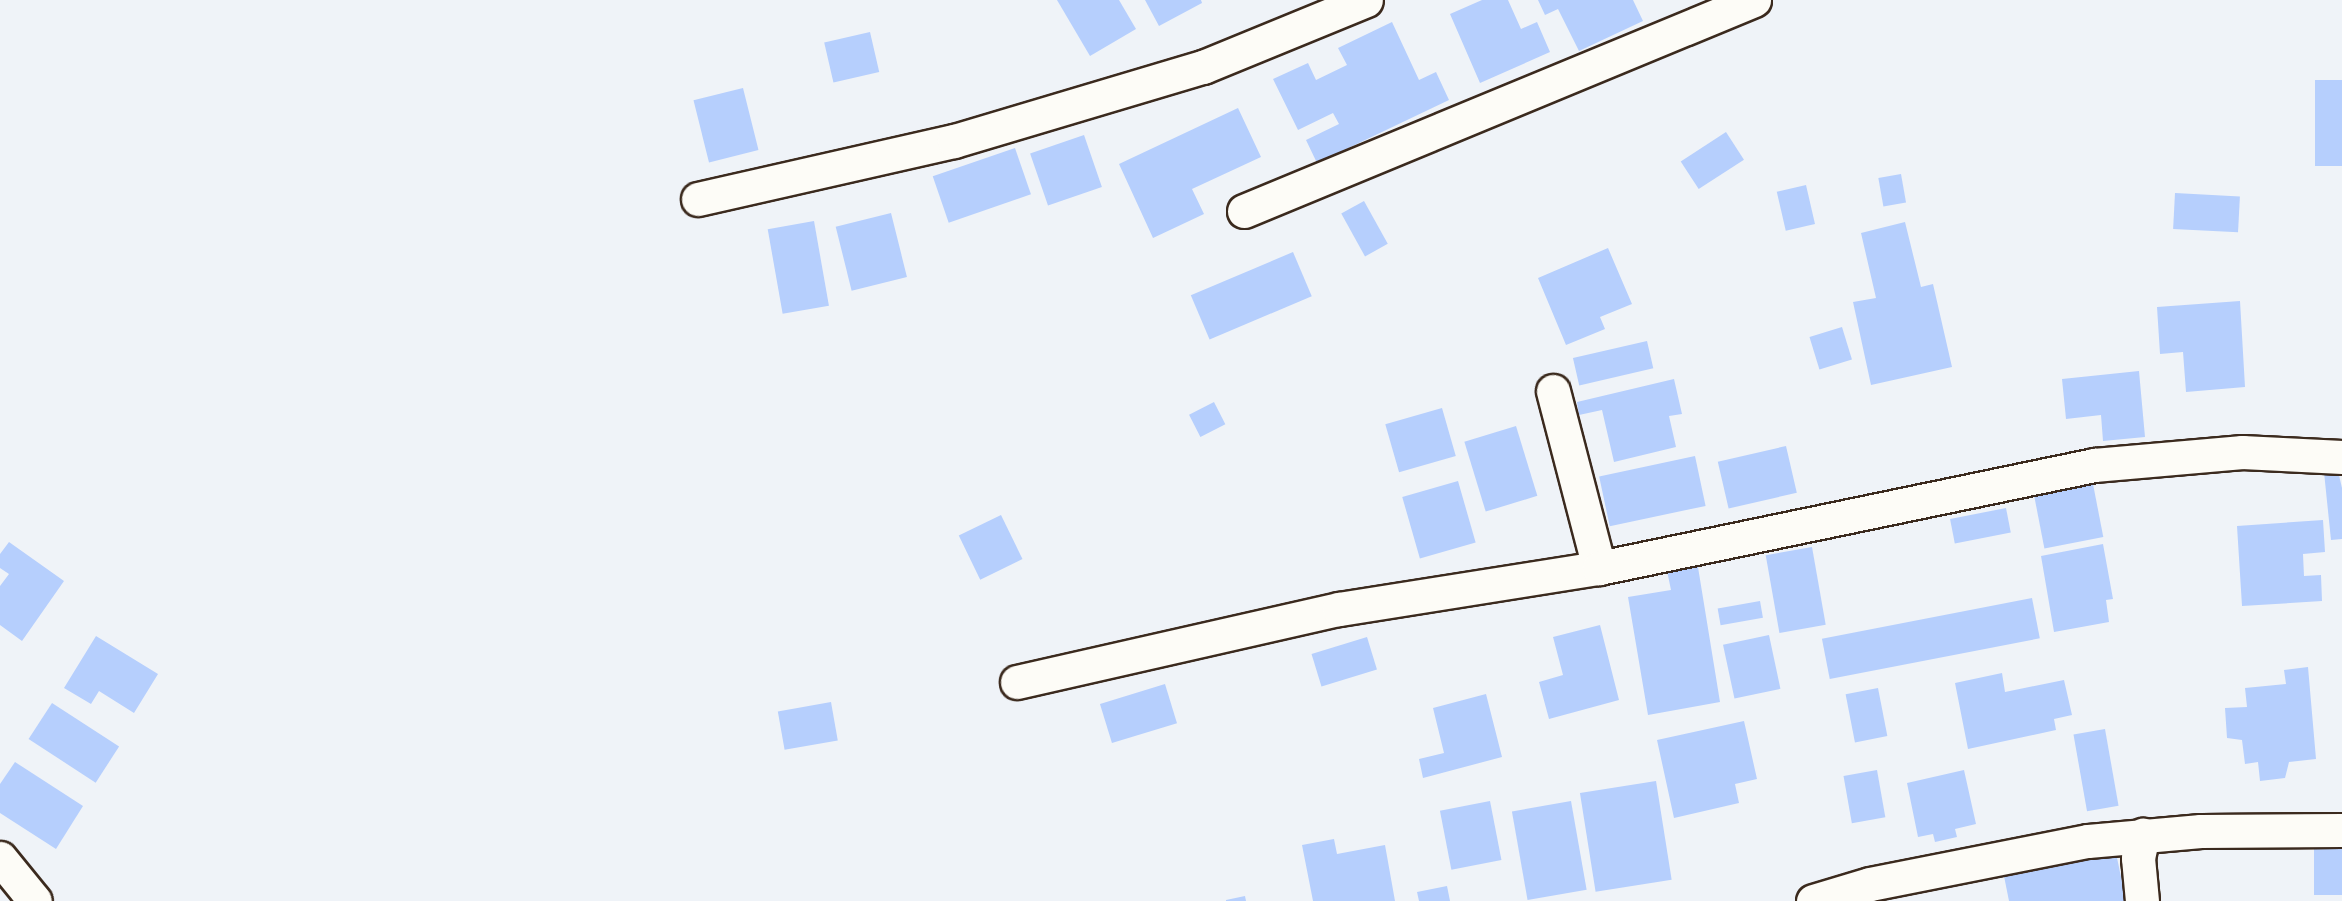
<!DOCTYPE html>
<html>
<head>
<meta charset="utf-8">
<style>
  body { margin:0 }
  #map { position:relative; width:2342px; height:901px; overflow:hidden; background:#eff3f8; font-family:"Balsamiq Sans",sans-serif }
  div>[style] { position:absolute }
  .building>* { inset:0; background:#b6cffd; transform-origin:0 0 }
  .roads { filter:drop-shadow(2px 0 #3b2a1e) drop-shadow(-2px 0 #3b2a1e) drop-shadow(0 2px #3b2a1e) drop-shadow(0 -2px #3b2a1e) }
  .minor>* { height:33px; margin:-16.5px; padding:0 16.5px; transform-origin:16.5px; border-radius:16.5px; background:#fdfcf7 }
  span { translate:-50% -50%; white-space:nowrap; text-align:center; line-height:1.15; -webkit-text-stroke:6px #fdfcf7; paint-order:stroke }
</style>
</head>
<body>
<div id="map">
  <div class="building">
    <i style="clip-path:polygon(1057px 0,1119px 0,1136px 29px,1090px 56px)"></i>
    <i style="clip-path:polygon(1145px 0,1201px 0,1202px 3px,1159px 26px)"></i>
    <i style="clip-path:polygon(1482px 0,1508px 0,1521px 29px,1537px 22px,1550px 52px,1480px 83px,1450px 14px)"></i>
    <i style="clip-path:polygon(1538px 0,1633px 0,1643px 21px,1579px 51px,1558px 9px,1545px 15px)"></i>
    <i style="clip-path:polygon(1392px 22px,1419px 80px,1436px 72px,1449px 100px,1317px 163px,1306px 140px,1339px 124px,1333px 113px,1298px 130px,1273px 79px,1308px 63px,1316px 80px,1347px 65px,1338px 48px)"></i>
    <i style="left:870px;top:32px;width:41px;height:47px;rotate:77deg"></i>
    <i style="left:2315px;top:80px;width:27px;height:86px"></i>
    <i style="left:743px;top:88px;width:64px;height:51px;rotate:76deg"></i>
    <i style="clip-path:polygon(1238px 108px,1261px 157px,1192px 189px,1204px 214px,1153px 238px,1119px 164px)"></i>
    <i style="left:1726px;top:132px;width:33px;height:54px;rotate:57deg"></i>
    <i style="left:1084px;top:135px;width:55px;height:57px;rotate:71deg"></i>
    <i style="left:1015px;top:148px;width:49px;height:87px;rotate:71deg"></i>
    <i style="left:1901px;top:174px;width:29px;height:23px;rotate:80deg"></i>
    <i style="left:1806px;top:185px;width:40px;height:30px;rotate:77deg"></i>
    <i style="left:2175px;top:193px;width:65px;height:36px;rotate:3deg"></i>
    <i style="left:1364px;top:201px;width:49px;height:26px;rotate:61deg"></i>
    <i style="left:891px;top:213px;width:66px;height:57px;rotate:76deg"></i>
    <i style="left:814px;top:221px;width:86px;height:47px;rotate:80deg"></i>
    <i style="clip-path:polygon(1905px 222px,1921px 287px,1933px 284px,1952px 367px,1871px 385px,1853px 302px,1876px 298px,1861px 233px)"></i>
    <i style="clip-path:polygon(1608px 248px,1632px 304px,1600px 317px,1605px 329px,1566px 345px,1538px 278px)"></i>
    <i style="left:1293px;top:252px;width:48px;height:111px;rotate:67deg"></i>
    <i style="clip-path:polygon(2240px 301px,2245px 387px,2186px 392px,2183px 352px,2160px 354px,2157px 307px)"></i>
    <i style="left:1842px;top:327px;width:34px;height:34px;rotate:73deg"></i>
    <i style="left:1647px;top:341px;width:28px;height:76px;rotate:77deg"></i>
    <i style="clip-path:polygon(2139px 371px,2145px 437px,2103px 441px,2101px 415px,2066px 419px,2062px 379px)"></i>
    <i style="clip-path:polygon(1674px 379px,1682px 414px,1669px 416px,1676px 447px,1614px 462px,1602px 410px,1579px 415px,1577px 402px)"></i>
    <i style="left:1214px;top:402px;width:25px;height:28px;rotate:63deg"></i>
    <i style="left:1442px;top:408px;width:50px;height:59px;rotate:74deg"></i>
    <i style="left:1516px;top:426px;width:73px;height:54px;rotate:73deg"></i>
    <i style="left:1786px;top:446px;width:48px;height:70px;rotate:77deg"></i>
    <i style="left:1695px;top:456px;width:51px;height:98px;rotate:78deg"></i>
    <i style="clip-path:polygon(2338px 471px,2342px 488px,2342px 539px,2331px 540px,2324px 472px)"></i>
    <i style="left:1458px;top:481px;width:64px;height:58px;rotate:74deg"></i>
    <i style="left:2093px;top:484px;width:54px;height:60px;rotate:79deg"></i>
    <i style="left:2006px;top:508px;width:25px;height:57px;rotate:79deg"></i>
    <i style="left:1001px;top:515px;width:49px;height:47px;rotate:64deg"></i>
    <i style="clip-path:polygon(2323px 520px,2325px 552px,2303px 554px,2304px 576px,2321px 575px,2322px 601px,2242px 606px,2237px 526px)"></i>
    <i style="clip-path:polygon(9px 542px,64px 581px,22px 641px,0 625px,0 586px,9px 574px,0 568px,0 554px)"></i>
    <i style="clip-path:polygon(2103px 544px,2113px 599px,2106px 600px,2109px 622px,2054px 632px,2041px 556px)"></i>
    <i style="left:1812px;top:547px;width:79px;height:47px;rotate:80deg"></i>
    <i style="clip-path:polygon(1697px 561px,1720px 702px,1648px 715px,1628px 597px,1671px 590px,1666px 566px)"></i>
    <i style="left:2032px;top:598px;width:41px;height:214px;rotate:79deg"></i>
    <i style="left:1760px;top:601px;width:17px;height:43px;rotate:80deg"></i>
    <i style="clip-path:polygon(1600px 625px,1619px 700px,1549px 719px,1539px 682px,1563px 675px,1553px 637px)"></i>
    <i style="left:1769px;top:635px;width:55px;height:47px;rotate:78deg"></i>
    <i style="clip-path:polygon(96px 636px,158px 674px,134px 713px,99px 691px,91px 704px,64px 688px)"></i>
    <i style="left:1367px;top:637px;width:34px;height:58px;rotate:73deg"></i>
    <i style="clip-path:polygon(2308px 667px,2316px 759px,2289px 762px,2285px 778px,2260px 781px,2258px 762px,2245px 764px,2242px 740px,2227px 738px,2225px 708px,2247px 707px,2245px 688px,2286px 684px,2284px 670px)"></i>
    <i style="clip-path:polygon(2002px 673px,2005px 692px,2064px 680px,2072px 715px,2054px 719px,2056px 730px,1968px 749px,1955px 683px)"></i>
    <i style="left:1165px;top:684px;width:41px;height:68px;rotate:73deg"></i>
    <i style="left:1878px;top:688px;width:49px;height:33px;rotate:79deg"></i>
    <i style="clip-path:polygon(1486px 694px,1502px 757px,1423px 778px,1419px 759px,1444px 753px,1433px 708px)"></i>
    <i style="left:831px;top:702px;width:39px;height:54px;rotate:80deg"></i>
    <i style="left:52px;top:703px;width:80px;height:43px;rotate:33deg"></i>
    <i style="clip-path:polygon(1744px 721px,1757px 779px,1735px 784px,1739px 803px,1674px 818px,1657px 740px)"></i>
    <i style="left:2105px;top:729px;width:78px;height:32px;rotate:80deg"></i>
    <i style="clip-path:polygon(15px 762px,83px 806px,56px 849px,0 813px,0 784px)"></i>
    <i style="left:1877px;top:770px;width:48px;height:34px;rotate:80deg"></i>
    <i style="clip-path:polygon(1964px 770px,1976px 824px,1955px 829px,1957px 837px,1935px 842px,1933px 834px,1918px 837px,1907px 783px)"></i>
    <i style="left:1656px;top:781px;width:100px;height:77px;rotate:81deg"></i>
    <i style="left:1490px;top:801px;width:60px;height:51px;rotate:79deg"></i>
    <i style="left:1571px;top:801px;width:90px;height:60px;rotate:80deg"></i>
    <i style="clip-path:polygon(1334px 839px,1337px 854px,1385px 845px,1395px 901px,1313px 901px,1302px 845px)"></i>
    <i style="left:2314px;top:839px;width:28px;height:56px"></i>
    <i style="clip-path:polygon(2116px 853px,2126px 901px,2009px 901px,2004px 876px)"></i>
    <i style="clip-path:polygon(1447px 886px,1450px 901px,1419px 901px,1417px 892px)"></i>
    <i style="clip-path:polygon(1245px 896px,1246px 901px,1226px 901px,1226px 900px)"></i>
  </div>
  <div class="roads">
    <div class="minor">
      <i style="left:698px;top:199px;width:262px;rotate:-12.8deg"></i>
      <i style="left:954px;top:141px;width:260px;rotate:-16.6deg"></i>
      <i style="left:1203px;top:67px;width:176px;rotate:-22.3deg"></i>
      <i style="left:1244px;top:211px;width:552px;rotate:-22.48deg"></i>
      <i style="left:1553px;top:391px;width:183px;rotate:75.4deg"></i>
      <i style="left:1017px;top:682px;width:330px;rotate:-12.8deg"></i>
      <i style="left:1339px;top:609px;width:263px;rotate:-9deg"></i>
      <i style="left:1599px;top:568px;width:506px;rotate:-11.75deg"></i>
      <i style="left:2094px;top:465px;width:149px;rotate:-5deg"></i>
      <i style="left:2242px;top:452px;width:100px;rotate:2.9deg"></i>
      <i style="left:0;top:858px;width:55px;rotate:50.9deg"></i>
      <i style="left:1813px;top:901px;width:59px;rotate:-16.6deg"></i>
      <i style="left:1870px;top:884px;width:222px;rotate:-11.2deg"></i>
      <i style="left:2088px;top:841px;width:113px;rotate:-5.1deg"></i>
      <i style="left:2201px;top:831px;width:141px;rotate:-0.4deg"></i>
      <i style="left:2142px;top:901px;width:43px;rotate:-95.3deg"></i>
      <i style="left:2138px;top:858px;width:24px;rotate:-78deg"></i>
    </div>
  </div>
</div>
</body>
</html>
